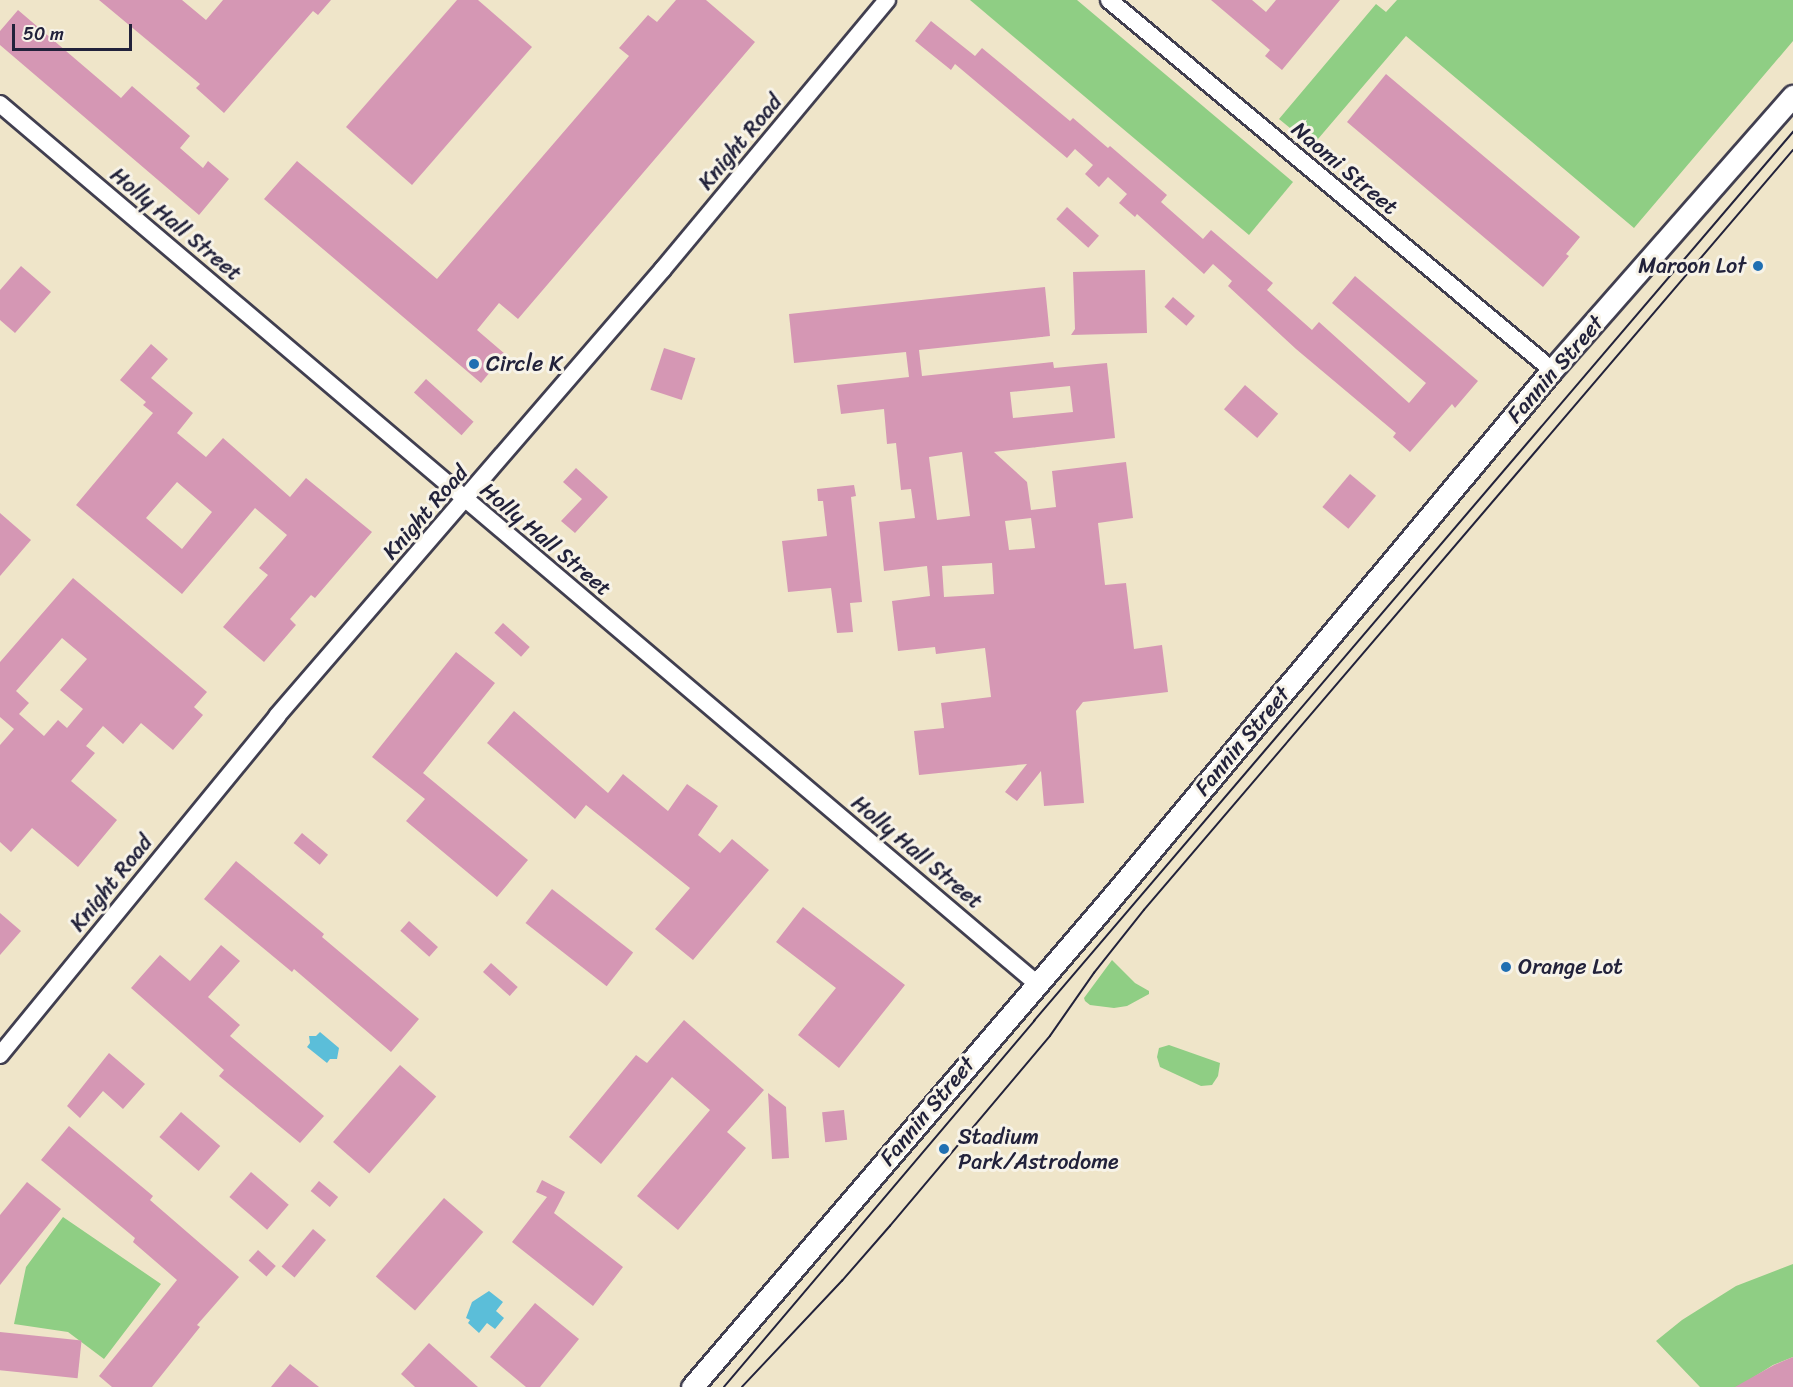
<!DOCTYPE html>
<html>
<head>
<meta charset="utf-8">
<style>
  body { margin:0 }
  #map { position:relative; width:1793px; height:1387px; overflow:hidden; background:#efe5c9; font-family:Sriracha,sans-serif }
  div>[style] { position:absolute }
  .green>* { inset:0; background:#8fce84 }
  .water>* { inset:0; background:#5bbed9 }
  .building>* { inset:0; background:#d597b4; transform-origin:0 0 }
  .roads { filter:drop-shadow(2px 0 #413f50) drop-shadow(-2px 0 #413f50) drop-shadow(0 2px #413f50) drop-shadow(0 -2px #413f50) }
  .minor>* { height:16px; margin:-8px; padding:0 8px; transform-origin:8px; border-radius:8px; background:#fff }
  .major>* { height:21px; margin:-10.5px; padding:0 10.5px; transform-origin:10.5px; border-radius:10.5px; background:#fff }
  .tram>* { height:1.5px; margin:-0.75px; padding:0 0.75px; transform-origin:0.75px; border-radius:0.75px; background:#22223b }
  .dots>* { width:16px; height:16px; translate:-50% -50%; box-sizing:border-box; border:3px solid #f7f3e8; border-radius:50% }
  span { translate:-50% -50%; white-space:nowrap; text-align:center; line-height:1.15; -webkit-text-stroke:6px #f7f3e8; paint-order:stroke }
  .street-label { font-size:22px; color:#22223b }
  .poi-label { font-size:22px; color:#22223b }
  .right { translate:-100% -50%; text-align:right }
  .left { translate:0 -50%; text-align:left }
  .scale { position:absolute; left:12px; top:24px; width:120px; height:27px; box-sizing:border-box; border:3px solid #22223b; border-top:0; padding-left:8px; font-size:18px; line-height:21px; white-space:nowrap; color:#22223b; -webkit-text-stroke:4px #f7f3e8; paint-order:stroke }
</style>
</head>
<body>
<div id="map">
  <div class="green">
    <i style="clip-path:polygon(970px 0,1077px 0,1293px 182px,1249px 235px)"></i>
    <i style="clip-path:polygon(1397px 0,1793px 0,1793px 41px,1634px 228px,1406px 36px,1312px 146px,1279px 119px,1376px 4px,1386px 12px)"></i>
    <i style="clip-path:polygon(1112px 960px,1135px 983px,1149px 991px,1149px 994px,1127px 1006px,1114px 1008px,1090px 1005px,1085px 1001px,1084px 998px)"></i>
    <i style="clip-path:polygon(1169px 1045px,1220px 1063px,1218px 1076px,1212px 1085px,1201px 1086px,1160px 1067px,1157px 1057px,1159px 1048px)"></i>
    <i style="clip-path:polygon(63px 1217px,161px 1284px,104px 1359px,68px 1332px,14px 1324px,26px 1267px)"></i>
    <i style="clip-path:polygon(1793px 1264px,1793px 1357px,1773px 1365px,1738px 1387px,1700px 1387px,1656px 1341px,1682px 1320px,1736px 1286px)"></i>
  </div>
  <div class="water">
    <i style="clip-path:polygon(320px 1032px,339px 1048px,337px 1059px,330px 1059px,327px 1063px,307px 1047px,310px 1043px,309px 1036px,316px 1036px)"></i>
    <i style="clip-path:polygon(489px 1291px,503px 1302px,496px 1311px,504px 1318px,495px 1329px,487px 1323px,479px 1333px,468px 1323px,470px 1320px,466px 1318px,472px 1302px)"></i>
  </div>
  <div class="building">
    <i style="clip-path:polygon(99px 0,182px 0,206px 20px,223px 0,331px 0,318px 15px,313px 11px,224px 113px,196px 88px,200px 84px)"></i>
    <i style="clip-path:polygon(457px 0,478px 0,532px 47px,412px 185px,346px 127px)"></i>
    <i style="clip-path:polygon(676px 0,706px 0,755px 42px,518px 319px,499px 303px,477px 330px,505px 354px,481px 383px,264px 199px,297px 161px,437px 279px,629px 56px,619px 48px,648px 15px,657px 22px)"></i>
    <i style="clip-path:polygon(1211px 0,1252px 0,1266px 12px,1276px 0,1340px 0,1282px 70px,1265px 56px,1270px 50px)"></i>
    <i style="clip-path:polygon(18px 10px,121px 98px,132px 86px,190px 136px,180px 148px,203px 168px,208px 161px,229px 179px,199px 215px,0 45px,0 31px)"></i>
    <i style="clip-path:polygon(931px 21px,975px 56px,982px 48px,1070px 121px,1073px 118px,1108px 148px,1110px 146px,1167px 195px,1161px 202px,1203px 239px,1211px 230px,1273px 283px,1267px 290px,1312px 330px,1319px 322px,1409px 403px,1426px 383px,1332px 303px,1355px 276px,1478px 381px,1455px 408px,1452px 404px,1410px 452px,1393px 437px,1396px 433px,1296px 349px,1228px 286px,1232px 281px,1213px 264px,1204px 274px,1137px 214px,1135px 217px,1119px 203px,1127px 194px,1108px 177px,1099px 187px,1085px 174px,1093px 165px,1075px 149px,1067px 158px,955px 64px,951px 70px,915px 41px)"></i>
    <i style="clip-path:polygon(1386px 74px,1580px 237px,1566px 254px,1569px 256px,1543px 287px,1347px 122px)"></i>
    <i style="left:1067px;top:207px;width:43px;height:16px;rotate:42deg"></i>
    <i style="clip-path:polygon(21px 266px,51px 292px,15px 333px,0 320px,0 290px)"></i>
    <i style="clip-path:polygon(1145px 270px,1147px 333px,1071px 335px,1075px 329px,1073px 272px)"></i>
    <i style="clip-path:polygon(evenodd,1045px 287px,1050px 336px,919px 350px,922px 376px,1053px 362px,1054px 368px,1107px 363px,1115px 438px,994px 452px,1027px 482px,1031px 510px,1056px 507px,1052px 471px,1126px 462px,1133px 518px,1098px 523px,1105px 585px,1126px 583px,1134px 649px,1162px 645px,1168px 692px,1083px 702px,1076px 711px,1084px 803px,1044px 806px,1041px 771px,1017px 801px,1005px 792px,1027px 764px,919px 775px,914px 731px,944px 728px,941px 703px,991px 697px,985px 648px,936px 654px,935px 647px,898px 651px,892px 601px,930px 596px,927px 566px,884px 571px,879px 522px,915px 518px,911px 489px,901px 490px,896px 443px,887px 444px,884px 409px,841px 414px,837px 385px,909px 377px,906px 352px,794px 363px,789px 314px,1045px 287px,1070px 386px,1073px 412px,1013px 418px,1010px 392px,1070px 386px,1045px 287px,962px 452px,970px 516px,937px 520px,929px 457px,962px 452px,1045px 287px,1031px 518px,1035px 548px,1009px 550px,1005px 521px,1031px 518px,1045px 287px,992px 563px,994px 594px,944px 597px,942px 566px,992px 563px)"></i>
    <i style="left:1173px;top:297px;width:29px;height:13px;rotate:41deg"></i>
    <i style="clip-path:polygon(evenodd,151px 344px,168px 359px,151px 378px,193px 413px,177px 433px,206px 457px,223px 438px,290px 497px,306px 478px,372px 532px,315px 598px,311px 595px,290px 619px,296px 625px,264px 662px,223px 627px,268px 575px,259px 568px,287px 535px,255px 508px,182px 594px,76px 505px,153px 413px,143px 405px,146px 402px,120px 380px,151px 344px,177px 482px,212px 512px,182px 549px,146px 518px,177px 482px)"></i>
    <i style="left:664px;top:348px;width:33px;height:44px;rotate:18deg"></i>
    <i style="left:426px;top:379px;width:64px;height:18px;rotate:42deg"></i>
    <i style="left:1245px;top:385px;width:44px;height:32px;rotate:41deg"></i>
    <i style="clip-path:polygon(576px 468px,608px 497px,575px 533px,561px 521px,582px 499px,563px 482px)"></i>
    <i style="left:1350px;top:474px;width:34px;height:43px;rotate:40deg"></i>
    <i style="clip-path:polygon(854px 485px,856px 496px,851px 497px,862px 602px,850px 603px,853px 632px,837px 633px,831px 588px,788px 592px,782px 541px,827px 536px,823px 501px,818px 501px,817px 489px)"></i>
    <i style="clip-path:polygon(0 513px,31px 540px,0 576px)"></i>
    <i style="clip-path:polygon(evenodd,73px 578px,207px 692px,194px 707px,203px 715px,173px 750px,141px 723px,123px 744px,103px 726px,86px 746px,95px 753px,71px 781px,117px 820px,78px 867px,32px 828px,11px 852px,0 842px,0 745px,14px 729px,0 717px,0 662px,73px 578px,62px 638px,87px 659px,60px 690px,83px 709px,67px 728px,58px 720px,44px 736px,19px 714px,29px 703px,16px 691px,62px 638px)"></i>
    <i style="left:503px;top:623px;width:36px;height:13px;rotate:42deg"></i>
    <i style="clip-path:polygon(456px 652px,495px 683px,423px 773px,528px 860px,497px 897px,406px 821px,425px 799px,372px 757px)"></i>
    <i style="clip-path:polygon(514px 711px,608px 793px,623px 774px,668px 811px,687px 784px,718px 806px,698px 835px,720px 853px,732px 839px,769px 870px,693px 960px,655px 929px,690px 888px,586px 805px,575px 819px,487px 743px)"></i>
    <i style="left:302px;top:833px;width:34px;height:13px;rotate:40deg"></i>
    <i style="clip-path:polygon(236px 861px,324px 934px,322px 937px,419px 1019px,391px 1052px,294px 969px,292px 972px,204px 899px)"></i>
    <i style="left:552px;top:889px;width:103px;height:43px;rotate:38deg"></i>
    <i style="clip-path:polygon(803px 907px,905px 985px,839px 1068px,798px 1035px,836px 988px,776px 942px)"></i>
    <i style="clip-path:polygon(0 913px,21px 931px,0 955px)"></i>
    <i style="left:409px;top:921px;width:39px;height:13px;rotate:42deg"></i>
    <i style="clip-path:polygon(221px 945px,240px 961px,208px 997px,240px 1025px,230px 1036px,324px 1116px,300px 1143px,219px 1076px,224px 1070px,131px 988px,160px 955px,190px 981px)"></i>
    <i style="left:491px;top:963px;width:36px;height:12px;rotate:42deg"></i>
    <i style="clip-path:polygon(684px 1020px,764px 1090px,727px 1132px,746px 1148px,678px 1230px,637px 1196px,710px 1110px,672px 1077px,601px 1164px,569px 1137px,636px 1055px,647px 1063px)"></i>
    <i style="clip-path:polygon(109px 1053px,145px 1084px,123px 1109px,103px 1091px,80px 1118px,67px 1106px)"></i>
    <i style="left:400px;top:1065px;width:48px;height:102px;rotate:41deg"></i>
    <i style="clip-path:polygon(768px 1093px,786px 1107px,789px 1158px,772px 1159px)"></i>
    <i style="left:844px;top:1110px;width:30px;height:22px;rotate:84deg"></i>
    <i style="left:181px;top:1112px;width:52px;height:33px;rotate:41deg"></i>
    <i style="clip-path:polygon(69px 1126px,153px 1196px,150px 1200px,239px 1277px,197px 1325px,200px 1327px,152px 1387px,112px 1387px,99px 1376px,177px 1280px,133px 1242px,135px 1238px,41px 1160px)"></i>
    <i style="left:251px;top:1172px;width:50px;height:33px;rotate:41deg"></i>
    <i style="clip-path:polygon(542px 1180px,565px 1192px,554px 1213px,623px 1267px,593px 1306px,512px 1242px,547px 1197px,536px 1192px)"></i>
    <i style="left:319px;top:1181px;width:25px;height:13px;rotate:40deg"></i>
    <i style="clip-path:polygon(27px 1182px,61px 1209px,0 1285px,0 1215px)"></i>
    <i style="left:444px;top:1198px;width:52px;height:104px;rotate:41deg"></i>
    <i style="left:313px;top:1229px;width:17px;height:49px;rotate:40deg"></i>
    <i style="left:258px;top:1250px;width:24px;height:14px;rotate:42deg"></i>
    <i style="clip-path:polygon(535px 1303px,579px 1339px,540px 1387px,526px 1387px,490px 1357px)"></i>
    <i style="left:0;top:1332px;width:82px;height:38px;rotate:6deg"></i>
    <i style="clip-path:polygon(429px 1343px,478px 1387px,415px 1387px,401px 1374px)"></i>
    <i style="clip-path:polygon(1793px 1357px,1793px 1387px,1735px 1387px,1774px 1365px)"></i>
    <i style="clip-path:polygon(290px 1364px,319px 1387px,271px 1387px)"></i>
  </div>
  <div class="roads">
    <div class="minor">
      <i style="left:1109px;top:0;width:577px;rotate:39.87deg"></i>
      <i style="left:0;top:104px;width:1359px;rotate:40.31deg"></i>
      <i style="left:0;top:1055px;width:438px;rotate:-50.7deg"></i>
      <i style="left:277px;top:716px;width:591px;rotate:-49.19deg"></i>
      <i style="left:663px;top:269px;width:350px;rotate:-50.2deg"></i>
    </div>
    <div class="major">
      <i style="left:692px;top:1387px;width:638px;rotate:-49.39deg"></i>
      <i style="left:1107px;top:903px;width:694px;rotate:-50.14deg"></i>
      <i style="left:1552px;top:370px;width:365px;rotate:-48.7deg"></i>
    </div>
  </div>
  <div class="tram">
    <i style="left:724px;top:1387px;width:480px;rotate:-49.7deg"></i>
    <i style="left:1034px;top:1021px;width:1169px;rotate:-49.51deg"></i>
    <i style="left:742px;top:1387px;width:146px;rotate:-46.7deg"></i>
    <i style="left:842px;top:1281px;width:73px;rotate:-48.9deg"></i>
    <i style="left:890px;top:1226px;width:248px;rotate:-49.9deg"></i>
    <i style="left:1050px;top:1036px;width:77px;rotate:-55.1deg"></i>
    <i style="left:1094px;top:973px;width:80px;rotate:-51.6deg"></i>
    <i style="left:1144px;top:910px;width:999px;rotate:-49.5deg"></i>
  </div>
  <div class="dots">
    <i style="left:1758px;top:266px;background:#1f6fb2"></i>
    <i style="left:474px;top:364px;background:#1f6fb2"></i>
    <i style="left:1506px;top:967px;background:#1f6fb2"></i>
    <i style="left:944px;top:1149px;background:#1f6fb2"></i>
  </div>
  <div class="street-label">
    <span style="left:740px;top:142px;rotate:-50deg">Knight Road</span>
    <span style="left:1345px;top:168px;rotate:40deg">Naomi Street</span>
    <span style="left:176px;top:224px;rotate:40deg">Holly Hall Street</span>
    <span style="left:1555px;top:369px;rotate:-49deg">Fannin Street</span>
    <span style="left:425px;top:512px;rotate:-49deg">Knight Road</span>
    <span style="left:546px;top:539px;rotate:40deg">Holly Hall Street</span>
    <span style="left:1242px;top:741px;rotate:-50deg">Fannin Street</span>
    <span style="left:917px;top:852px;rotate:40deg">Holly Hall Street</span>
    <span style="left:111px;top:883px;rotate:-51deg">Knight Road</span>
    <span style="left:927px;top:1111px;rotate:-50deg">Fannin Street</span>
  </div>
  <div class="poi-label">
    <span class="right" style="left:1746px;top:266px">Maroon Lot</span>
    <span class="left" style="left:486px;top:364px">Circle K</span>
    <span class="left" style="left:1518px;top:967px">Orange Lot</span>
    <span class="left" style="left:958px;top:1149px">Stadium<br>Park/Astrodome</span>
  </div>
  <div class="scale">50 m</div>
</div>
</body>
</html>
